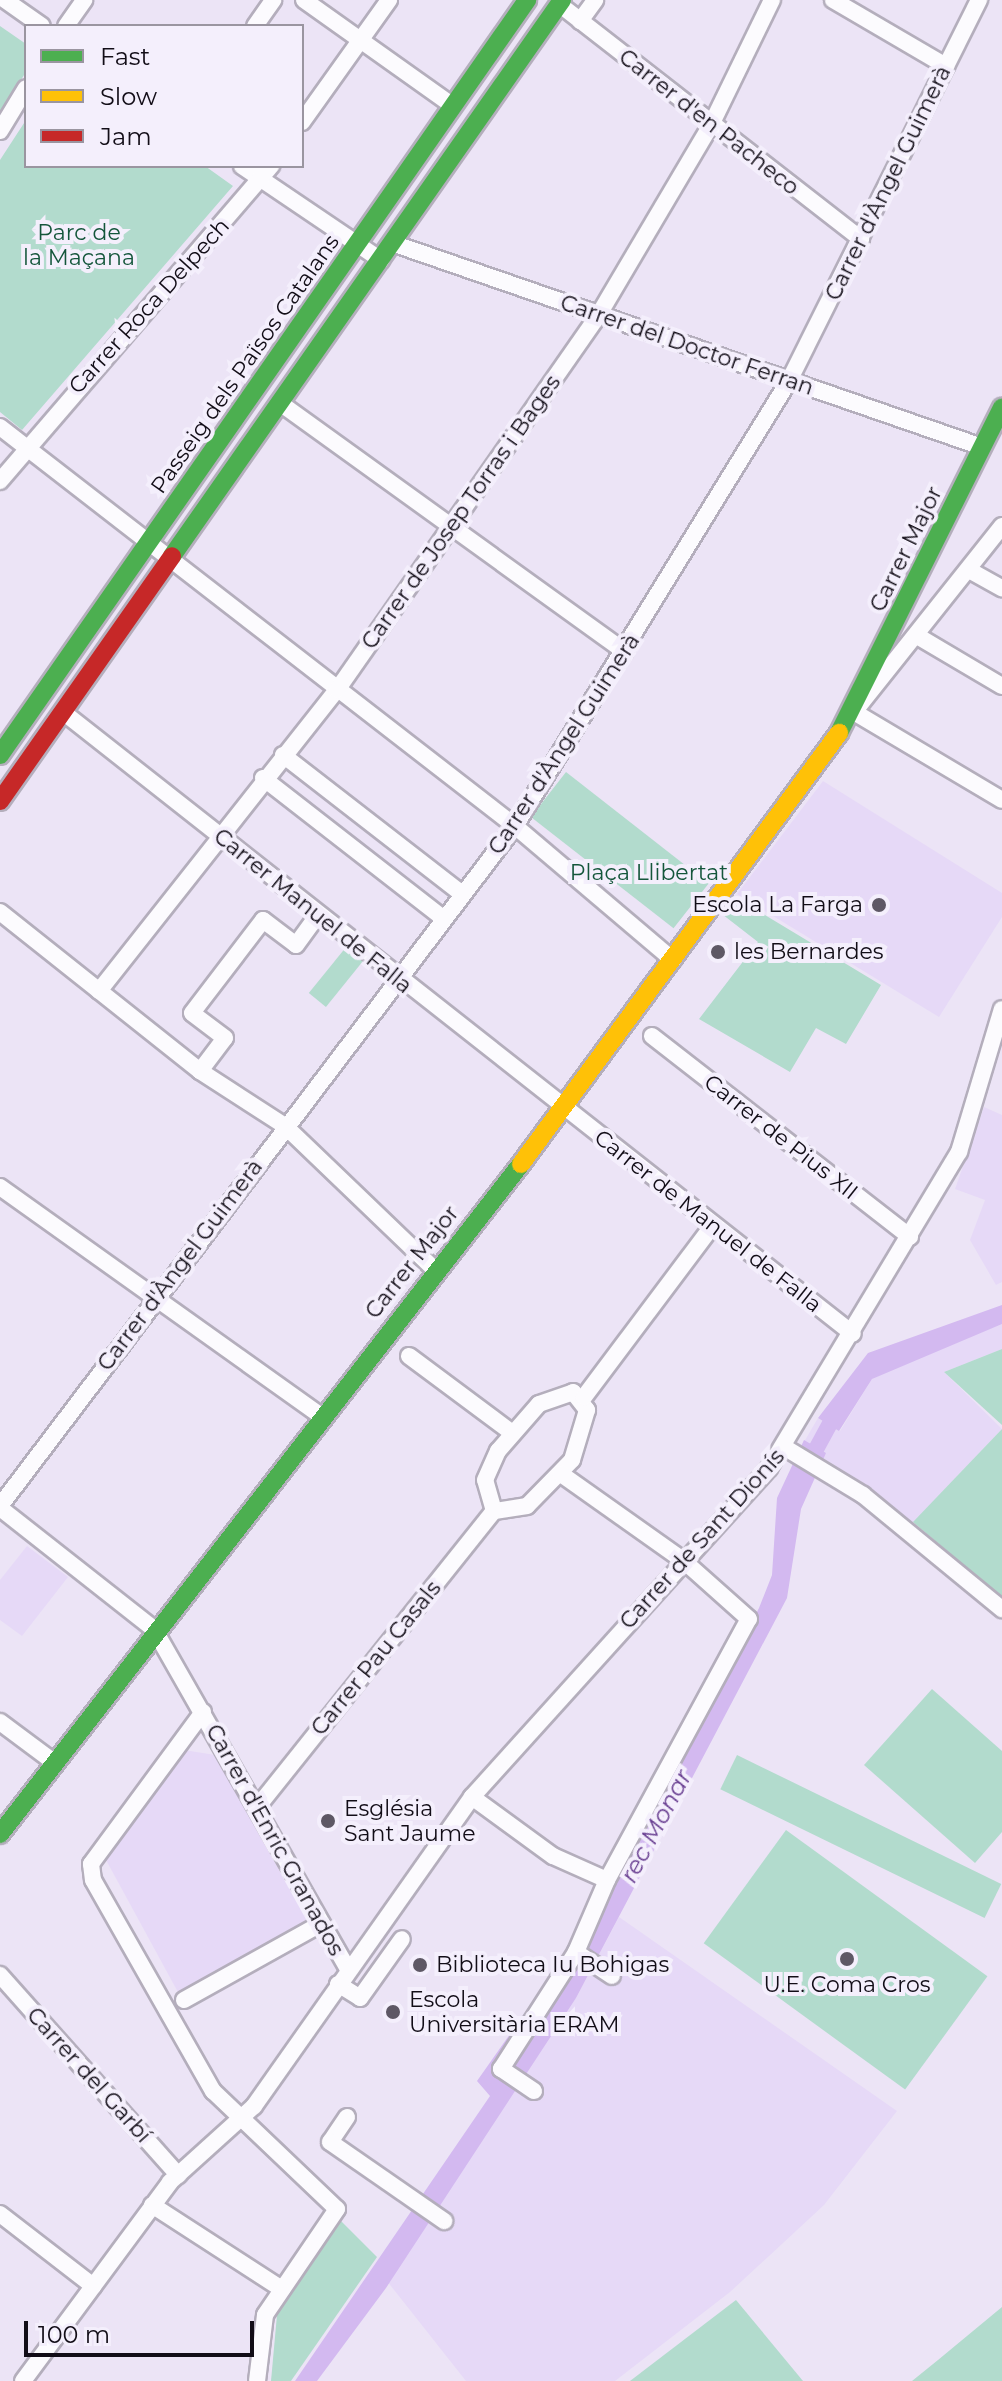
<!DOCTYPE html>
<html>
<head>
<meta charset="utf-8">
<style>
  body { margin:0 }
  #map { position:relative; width:1002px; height:2381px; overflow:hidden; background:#ece4f6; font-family:Montserrat,sans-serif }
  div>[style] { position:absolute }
  .built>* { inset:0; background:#e6d9f7 }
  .green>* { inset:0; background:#b2dbcd; transform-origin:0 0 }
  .water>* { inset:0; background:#d3b9f0 }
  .canal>* { height:16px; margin:-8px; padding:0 8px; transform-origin:8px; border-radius:8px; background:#d3b9f0 }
  .roads { filter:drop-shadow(2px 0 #b4aebc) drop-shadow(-2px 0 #b4aebc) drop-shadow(0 2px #b4aebc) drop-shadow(0 -2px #b4aebc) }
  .street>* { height:16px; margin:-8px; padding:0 8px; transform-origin:8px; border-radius:8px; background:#fcfbfe }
  .fast>* { height:18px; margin:-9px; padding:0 9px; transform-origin:9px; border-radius:9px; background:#4caf50 }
  .slow>* { height:18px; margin:-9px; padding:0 9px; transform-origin:9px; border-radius:9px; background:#ffc107 }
  .jam>* { height:18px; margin:-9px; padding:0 9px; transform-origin:9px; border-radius:9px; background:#c62828 }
  .dots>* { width:22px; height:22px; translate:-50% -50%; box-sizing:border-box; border:4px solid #f4effc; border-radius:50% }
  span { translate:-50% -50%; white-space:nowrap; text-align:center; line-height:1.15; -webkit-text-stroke:8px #f4effc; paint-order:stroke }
  .street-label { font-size:22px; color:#120d17 }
  .park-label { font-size:22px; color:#14563b }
  .poi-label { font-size:22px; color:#120d17 }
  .right { translate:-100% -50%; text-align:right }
  .left { translate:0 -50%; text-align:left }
  .water-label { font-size:24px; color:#6a4092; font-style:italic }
  .legend { position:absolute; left:24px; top:24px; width:280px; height:144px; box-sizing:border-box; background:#f4effc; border:2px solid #9a95a0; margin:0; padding:10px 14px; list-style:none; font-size:24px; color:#120d17 }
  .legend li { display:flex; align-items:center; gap:16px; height:40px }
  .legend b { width:40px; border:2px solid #9a95a0 }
  .scale { position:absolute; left:24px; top:2321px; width:230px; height:36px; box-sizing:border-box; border:4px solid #120d17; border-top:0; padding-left:10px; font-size:24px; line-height:28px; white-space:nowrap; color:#120d17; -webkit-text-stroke:6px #f4effc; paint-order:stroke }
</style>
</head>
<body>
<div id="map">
  <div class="built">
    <i style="clip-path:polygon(823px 781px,1002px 893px,1002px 917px,939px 1017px,737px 894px)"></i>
    <i style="clip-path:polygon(984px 1107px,1002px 1115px,1002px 1282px,996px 1285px,970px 1240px,985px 1200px,955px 1189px)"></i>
    <i style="clip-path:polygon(1002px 1324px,1002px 1349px,944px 1372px,1002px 1429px,905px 1531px,797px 1454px,818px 1418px,840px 1431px,872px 1379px,890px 1367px)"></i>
    <i style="clip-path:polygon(27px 1546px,68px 1577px,22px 1636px,0 1620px,0 1580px)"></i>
    <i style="clip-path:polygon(184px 1750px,215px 1755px,309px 1924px,179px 1994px,106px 1860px,107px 1847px)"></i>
    <i style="clip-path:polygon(619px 1917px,897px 2111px,824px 2205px,730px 2292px,615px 2381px,466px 2381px,387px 2281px,576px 1998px)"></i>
  </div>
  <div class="green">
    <i style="clip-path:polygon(0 26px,26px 44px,26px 72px,0 113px)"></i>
    <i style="clip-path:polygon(26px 120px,26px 166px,205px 166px,233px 186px,22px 430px,0 412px,0 160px)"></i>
    <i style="left:566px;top:772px;width:181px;height:57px;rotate:38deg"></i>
    <i style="clip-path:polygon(730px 894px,881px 985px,846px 1044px,816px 1028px,790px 1072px,699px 1019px,758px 942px,718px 911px)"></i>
    <i style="left:351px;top:941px;width:22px;height:67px;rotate:39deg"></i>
    <i style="clip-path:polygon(1002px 1349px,1002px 1425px,944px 1372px)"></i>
    <i style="clip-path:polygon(1002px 1429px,1002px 1598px,913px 1522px)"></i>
    <i style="clip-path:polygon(932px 1689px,1002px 1751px,1002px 1832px,975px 1863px,864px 1765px)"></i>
    <i style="left:737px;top:1755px;width:294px;height:38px;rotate:26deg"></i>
    <i style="left:786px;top:1830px;width:249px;height:140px;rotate:36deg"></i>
    <i style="clip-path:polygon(339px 2219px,377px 2257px,291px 2381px,271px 2381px,277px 2315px)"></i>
    <i style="clip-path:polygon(736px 2300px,803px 2381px,630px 2381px)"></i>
    <i style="clip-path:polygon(1002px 2307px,1002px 2381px,912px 2381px,938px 2360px)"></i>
  </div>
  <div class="water">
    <i style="clip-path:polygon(1002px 1305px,1002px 1324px,872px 1379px,839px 1431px,818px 1418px,868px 1353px)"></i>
    <i style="clip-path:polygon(804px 1440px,826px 1453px,801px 1509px,787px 1598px,576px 1998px,386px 2288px,317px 2381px,295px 2381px,490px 2096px,477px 2081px,569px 1950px,583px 1947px,759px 1608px,772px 1575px,777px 1498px)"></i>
  </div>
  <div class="canal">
    <i style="left:808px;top:1464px;width:65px;rotate:-61.5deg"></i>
  </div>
  <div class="roads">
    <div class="street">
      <i style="left:5px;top:0;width:45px;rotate:35.1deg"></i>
      <i style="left:304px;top:0;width:183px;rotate:35.4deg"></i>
      <i style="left:833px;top:0;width:131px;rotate:30.3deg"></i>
      <i style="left:559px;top:4px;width:383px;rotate:37.9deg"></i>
      <i style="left:580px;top:21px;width:26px;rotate:-54deg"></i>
      <i style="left:66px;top:26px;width:32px;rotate:-55deg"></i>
      <i style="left:255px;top:26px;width:32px;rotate:-55deg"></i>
      <i style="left:302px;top:122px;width:150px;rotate:-54.5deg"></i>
      <i style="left:0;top:131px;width:50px;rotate:-58.8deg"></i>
      <i style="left:242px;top:166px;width:168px;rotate:34.1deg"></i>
      <i style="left:392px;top:243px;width:624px;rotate:19.07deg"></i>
      <i style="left:280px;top:403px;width:425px;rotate:35.8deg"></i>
      <i style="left:0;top:427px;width:651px;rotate:37.77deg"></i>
      <i style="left:515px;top:826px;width:207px;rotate:40.3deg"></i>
      <i style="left:0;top:481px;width:416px;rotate:-49.3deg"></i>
      <i style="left:1002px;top:526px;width:238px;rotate:128.5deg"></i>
      <i style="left:854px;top:712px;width:172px;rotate:30.7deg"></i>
      <i style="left:969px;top:570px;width:38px;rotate:29deg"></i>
      <i style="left:919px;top:637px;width:96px;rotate:30.6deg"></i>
      <i style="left:63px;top:712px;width:1005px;rotate:38.21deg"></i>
      <i style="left:283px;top:755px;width:227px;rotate:37.8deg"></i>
      <i style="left:263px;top:778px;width:228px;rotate:37.9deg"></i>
      <i style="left:0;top:912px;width:256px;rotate:38.5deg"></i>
      <i style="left:200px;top:1071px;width:101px;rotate:32.9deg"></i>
      <i style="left:285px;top:1126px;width:209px;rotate:43.8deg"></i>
      <i style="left:99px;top:991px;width:384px;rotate:-51.7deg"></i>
      <i style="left:337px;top:690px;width:456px;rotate:-55.1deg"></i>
      <i style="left:598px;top:316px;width:222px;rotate:-59.4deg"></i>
      <i style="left:711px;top:125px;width:139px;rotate:-64deg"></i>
      <i style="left:652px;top:1036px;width:327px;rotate:37.9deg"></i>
      <i style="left:200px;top:1071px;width:41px;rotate:-52.9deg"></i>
      <i style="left:225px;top:1038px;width:41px;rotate:-142.9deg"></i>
      <i style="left:192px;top:1013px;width:117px;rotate:-52.6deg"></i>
      <i style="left:263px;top:920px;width:41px;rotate:37.1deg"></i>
      <i style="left:296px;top:945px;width:37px;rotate:-54deg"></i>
      <i style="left:0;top:1187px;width:394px;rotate:35.5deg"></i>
      <i style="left:409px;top:1356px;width:127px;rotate:36.7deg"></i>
      <i style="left:573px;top:1392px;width:23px;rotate:52deg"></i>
      <i style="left:587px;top:1410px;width:52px;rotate:106.7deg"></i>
      <i style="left:572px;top:1460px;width:64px;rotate:134.4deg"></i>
      <i style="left:527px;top:1506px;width:33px;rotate:171deg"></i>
      <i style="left:494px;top:1511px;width:32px;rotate:-106deg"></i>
      <i style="left:485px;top:1480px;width:32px;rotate:-66deg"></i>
      <i style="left:498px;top:1451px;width:62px;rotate:-48.9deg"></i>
      <i style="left:539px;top:1404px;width:36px;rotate:-19deg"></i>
      <i style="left:584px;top:1397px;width:215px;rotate:-53.1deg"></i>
      <i style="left:784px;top:1447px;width:92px;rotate:31.3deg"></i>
      <i style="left:863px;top:1495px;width:180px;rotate:39.4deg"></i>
      <i style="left:0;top:1506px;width:853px;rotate:-52.86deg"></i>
      <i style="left:515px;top:826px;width:525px;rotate:-58.4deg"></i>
      <i style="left:790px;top:379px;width:424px;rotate:-63.5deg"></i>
      <i style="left:0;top:1508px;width:196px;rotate:38.2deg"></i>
      <i style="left:154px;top:1629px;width:391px;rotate:60.3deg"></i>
      <i style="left:203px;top:1712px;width:189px;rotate:126.4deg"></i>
      <i style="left:91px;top:1864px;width:16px;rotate:83deg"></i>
      <i style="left:93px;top:1880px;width:243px;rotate:60.4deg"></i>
      <i style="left:213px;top:2091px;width:171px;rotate:43.6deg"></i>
      <i style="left:337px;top:2209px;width:128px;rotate:124.2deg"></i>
      <i style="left:265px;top:2315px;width:66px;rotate:96.9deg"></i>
      <i style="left:0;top:1722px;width:69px;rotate:36.7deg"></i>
      <i style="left:472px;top:1797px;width:100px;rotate:36.1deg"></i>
      <i style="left:553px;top:1856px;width:59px;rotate:24deg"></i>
      <i style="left:607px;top:1880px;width:297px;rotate:-61.5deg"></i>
      <i style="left:749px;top:1619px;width:87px;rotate:-138.3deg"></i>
      <i style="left:684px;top:1561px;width:151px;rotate:-144.7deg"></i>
      <i style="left:259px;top:1805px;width:376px;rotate:-51.4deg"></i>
      <i style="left:576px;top:1952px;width:43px;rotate:33.7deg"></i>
      <i style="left:0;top:1975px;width:268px;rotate:48.3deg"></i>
      <i style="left:338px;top:1984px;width:26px;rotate:32deg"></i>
      <i style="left:360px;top:1998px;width:72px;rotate:-54.6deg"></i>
      <i style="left:184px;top:2000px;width:150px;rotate:-29.1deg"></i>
      <i style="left:534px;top:2091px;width:40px;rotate:-146deg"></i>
      <i style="left:501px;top:2069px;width:139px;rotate:-57.3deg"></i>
      <i style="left:576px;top:1952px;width:78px;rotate:-66.7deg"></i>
      <i style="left:347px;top:2117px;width:30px;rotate:124deg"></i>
      <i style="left:330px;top:2142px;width:139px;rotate:34.7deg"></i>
      <i style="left:152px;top:2205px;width:155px;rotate:32.9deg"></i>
      <i style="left:0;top:2214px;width:118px;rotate:37.7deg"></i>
      <i style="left:23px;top:2381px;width:247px;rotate:-53.5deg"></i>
      <i style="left:170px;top:2182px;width:113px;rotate:-42.1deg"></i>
      <i style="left:254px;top:2106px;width:378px;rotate:-54.8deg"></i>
      <i style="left:472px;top:1797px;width:443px;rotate:-47.9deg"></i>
      <i style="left:769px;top:1468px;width:369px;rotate:-59deg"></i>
      <i style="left:959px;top:1152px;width:149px;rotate:-73.3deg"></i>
    </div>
    <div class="fast">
      <i style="left:172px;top:556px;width:679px;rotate:-54.95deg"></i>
      <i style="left:839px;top:733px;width:364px;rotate:-63.4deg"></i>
      <i style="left:0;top:755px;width:921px;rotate:-55.08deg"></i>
      <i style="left:0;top:1834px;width:849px;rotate:-52.13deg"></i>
    </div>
    <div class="slow">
      <i style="left:521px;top:1164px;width:536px;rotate:-53.58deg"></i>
    </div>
    <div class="jam">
      <i style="left:0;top:801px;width:299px;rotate:-54.9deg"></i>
    </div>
  </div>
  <div class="dots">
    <i style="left:879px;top:905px;background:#5e5865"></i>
    <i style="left:718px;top:952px;background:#5e5865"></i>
    <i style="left:328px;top:1821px;background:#5e5865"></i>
    <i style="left:847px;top:1959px;background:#5e5865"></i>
    <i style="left:420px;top:1965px;background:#5e5865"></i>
    <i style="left:393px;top:2012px;background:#5e5865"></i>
  </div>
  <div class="street-label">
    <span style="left:709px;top:122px;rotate:38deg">Carrer d'en Pacheco</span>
    <span style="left:888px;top:183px;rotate:-64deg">Carrer d'Àngel Guimerà</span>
    <span style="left:149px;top:306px;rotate:-48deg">Carrer Roca Delpech</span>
    <span style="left:687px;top:345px;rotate:19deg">Carrer del Doctor Ferran</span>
    <span style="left:245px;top:364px;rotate:-55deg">Passeig dels Països Catalans</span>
    <span style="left:461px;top:512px;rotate:-55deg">Carrer de Josep Torras i Bages</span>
    <span style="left:906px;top:549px;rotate:-64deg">Carrer Major</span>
    <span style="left:564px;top:744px;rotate:-57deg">Carrer d'Àngel Guimerà</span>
    <span style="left:313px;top:911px;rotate:39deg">Carrer Manuel de Falla</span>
    <span style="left:781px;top:1137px;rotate:38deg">Carrer de Pius XII</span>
    <span style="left:708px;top:1221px;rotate:38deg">Carrer de Manuel de Falla</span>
    <span style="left:412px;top:1262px;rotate:-52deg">Carrer Major</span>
    <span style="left:180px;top:1265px;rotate:-53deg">Carrer d'Àngel Guimerà</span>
    <span style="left:702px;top:1539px;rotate:-48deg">Carrer de Sant Dionís</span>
    <span style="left:376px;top:1658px;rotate:-51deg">Carrer Pau Casals</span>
    <span style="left:275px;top:1840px;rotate:61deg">Carrer d'Enric Granados</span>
    <span style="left:89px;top:2075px;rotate:48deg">Carrer del Garbí</span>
  </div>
  <div class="park-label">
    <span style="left:79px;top:245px">Parc de<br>la Maçana</span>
    <span style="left:649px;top:873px">Plaça Llibertat</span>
  </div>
  <div class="poi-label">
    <span class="right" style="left:863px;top:905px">Escola La Farga</span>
    <span class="left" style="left:734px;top:952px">les Bernardes</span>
    <span class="left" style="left:344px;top:1821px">Església<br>Sant Jaume</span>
    <span class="left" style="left:436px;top:1965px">Biblioteca Iu Bohigas</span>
    <span style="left:847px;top:1985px">U.E. Coma Cros</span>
    <span class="left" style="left:409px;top:2012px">Escola<br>Universitària ERAM</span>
  </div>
  <div class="water-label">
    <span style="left:656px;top:1826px;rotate:-62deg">rec Monar</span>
  </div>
  <ul class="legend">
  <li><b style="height:10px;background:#4caf50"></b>Fast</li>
  <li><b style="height:10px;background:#ffc107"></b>Slow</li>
  <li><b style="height:10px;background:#c62828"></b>Jam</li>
  </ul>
  <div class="scale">100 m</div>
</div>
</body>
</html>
